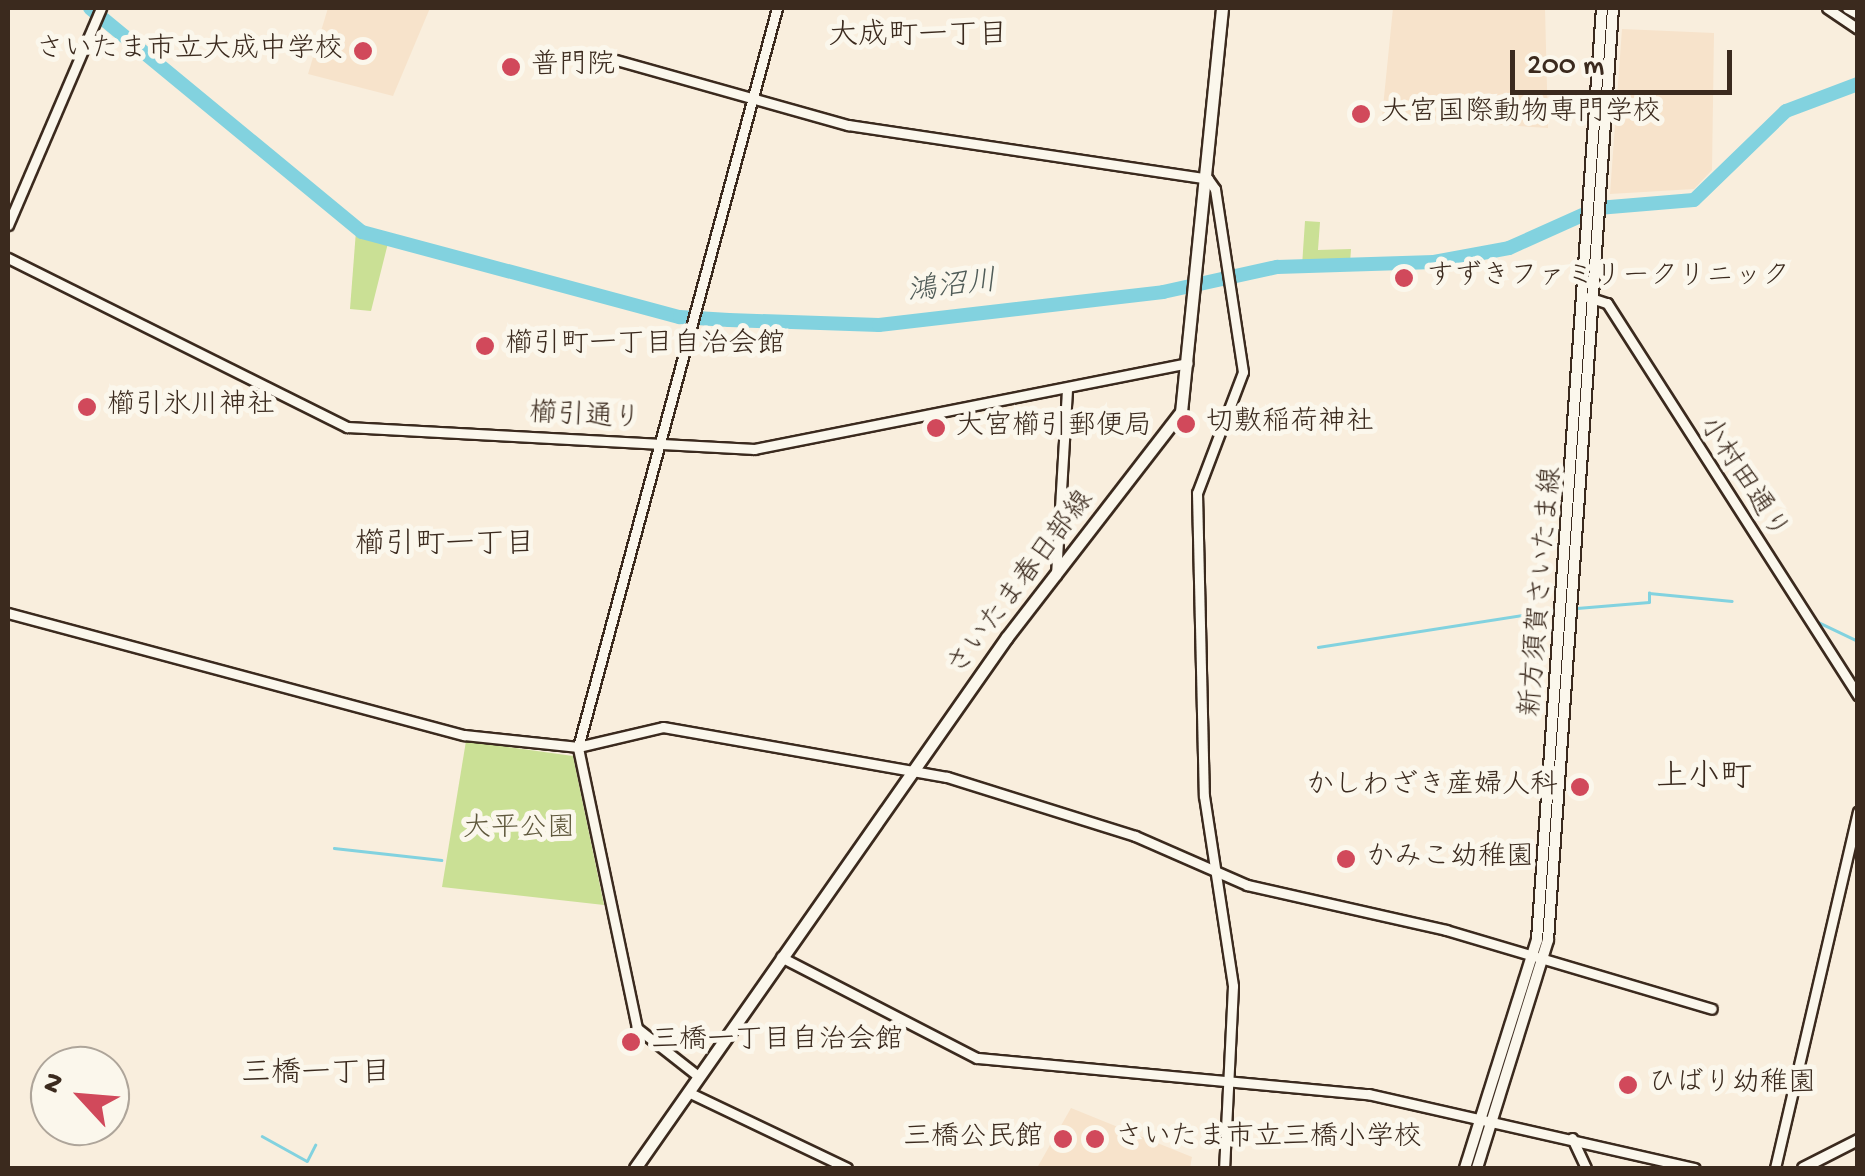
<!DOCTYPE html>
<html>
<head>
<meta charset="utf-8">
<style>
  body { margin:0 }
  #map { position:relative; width:1865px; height:1176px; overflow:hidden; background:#f9eedd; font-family:"Gochi Hand","Klee One",sans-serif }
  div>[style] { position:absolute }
  .built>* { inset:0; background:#f7e3cb }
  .green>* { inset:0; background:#cae095 }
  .stream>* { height:2.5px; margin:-1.25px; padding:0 1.25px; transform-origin:1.25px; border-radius:1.25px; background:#82d2df }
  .river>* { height:14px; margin:-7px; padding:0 7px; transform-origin:7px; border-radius:7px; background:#82d2df }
  .roads { filter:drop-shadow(2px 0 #3b2a1e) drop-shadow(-2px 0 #3b2a1e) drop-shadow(0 2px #3b2a1e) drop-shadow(0 -2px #3b2a1e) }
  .tertiary>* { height:9px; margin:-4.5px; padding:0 4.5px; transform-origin:4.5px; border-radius:4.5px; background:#fbf7ec }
  .secondary>* { height:10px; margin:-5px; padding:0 5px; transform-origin:5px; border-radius:5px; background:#fbf7ec }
  .primary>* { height:11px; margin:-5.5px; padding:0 5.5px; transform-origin:5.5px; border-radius:5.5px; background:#fbf7ec }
  .dots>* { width:28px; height:28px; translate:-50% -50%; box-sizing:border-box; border:5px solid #fbf7ec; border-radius:50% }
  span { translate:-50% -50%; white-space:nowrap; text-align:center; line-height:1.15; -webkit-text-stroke:10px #fbf7ec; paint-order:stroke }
  .poi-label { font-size:28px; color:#3b2a1e }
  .right { translate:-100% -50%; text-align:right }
  .left { translate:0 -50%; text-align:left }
  .street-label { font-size:28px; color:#3b2a1e }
  .park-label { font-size:28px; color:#5f583c }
  .neighbourhood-label { font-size:30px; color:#3b2a1e }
  .water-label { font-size:30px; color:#505c58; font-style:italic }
  .quarter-label { font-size:32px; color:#3b2a1e }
  .frame { position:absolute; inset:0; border:10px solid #3b2a1e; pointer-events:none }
  .north { position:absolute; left:30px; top:1046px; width:100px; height:100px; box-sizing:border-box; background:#fbf7ec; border:2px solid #aea59a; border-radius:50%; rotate:296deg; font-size:28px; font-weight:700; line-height:40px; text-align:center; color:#3b2a1e }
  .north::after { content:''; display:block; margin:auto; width:35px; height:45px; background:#d1495b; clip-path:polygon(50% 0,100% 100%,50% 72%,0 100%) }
  .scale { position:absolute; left:1510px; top:50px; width:222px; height:45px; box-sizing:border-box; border:5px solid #3b2a1e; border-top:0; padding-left:12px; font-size:30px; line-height:35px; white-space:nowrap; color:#3b2a1e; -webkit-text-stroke:8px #fbf7ec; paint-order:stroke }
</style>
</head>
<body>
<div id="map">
  <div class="built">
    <i style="clip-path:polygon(328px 8px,430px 8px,393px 96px,308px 74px)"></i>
    <i style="clip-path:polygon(1393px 8px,1545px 8px,1548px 128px,1382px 117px)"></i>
    <i style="clip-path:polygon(1622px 29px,1714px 33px,1712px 170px,1694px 189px,1610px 194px)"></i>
    <i style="clip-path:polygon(1071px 1108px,1192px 1157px,1190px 1168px,1037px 1168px)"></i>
  </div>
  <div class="green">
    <i style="clip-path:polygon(1305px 221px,1320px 222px,1318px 250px,1351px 249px,1350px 264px,1302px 266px)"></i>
    <i style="clip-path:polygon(356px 231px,388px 243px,371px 311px,350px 309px)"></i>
    <i style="clip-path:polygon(466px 741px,573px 756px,604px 905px,442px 887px)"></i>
  </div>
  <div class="stream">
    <i style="left:1577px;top:608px;width:72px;rotate:-4.8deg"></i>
    <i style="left:1649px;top:602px;width:9px;rotate:-90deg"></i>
    <i style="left:1649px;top:593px;width:83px;rotate:5.5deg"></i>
    <i style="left:1818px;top:622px;width:44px;rotate:25.4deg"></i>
    <i style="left:1318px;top:647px;width:239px;rotate:-8.9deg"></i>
    <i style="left:334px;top:848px;width:108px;rotate:6.4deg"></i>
    <i style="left:262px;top:1136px;width:51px;rotate:29.1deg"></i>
    <i style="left:307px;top:1161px;width:18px;rotate:-63deg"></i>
  </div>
  <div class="river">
    <i style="left:90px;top:8px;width:352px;rotate:39.5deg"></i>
    <i style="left:362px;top:232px;width:329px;rotate:15deg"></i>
    <i style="left:680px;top:317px;width:49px;rotate:3.5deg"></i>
    <i style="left:729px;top:320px;width:150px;rotate:1.9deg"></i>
    <i style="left:879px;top:325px;width:286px;rotate:-6.6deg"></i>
    <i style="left:1163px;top:292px;width:117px;rotate:-12.4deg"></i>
    <i style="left:1277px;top:267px;width:157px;rotate:-1.8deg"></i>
    <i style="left:1434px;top:262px;width:76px;rotate:-10.6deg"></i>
    <i style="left:1509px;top:248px;width:98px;rotate:-24.2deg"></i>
    <i style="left:1598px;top:208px;width:96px;rotate:-4.8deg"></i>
    <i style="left:1694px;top:200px;width:128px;rotate:-44.1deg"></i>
    <i style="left:1786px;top:111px;width:77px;rotate:-20.6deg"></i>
  </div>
  <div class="roads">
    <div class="tertiary">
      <i style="left:1827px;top:8px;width:37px;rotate:34deg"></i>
      <i style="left:1847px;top:8px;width:13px;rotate:29deg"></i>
      <i style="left:616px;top:60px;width:241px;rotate:15.7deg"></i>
      <i style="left:848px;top:125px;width:364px;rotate:8.5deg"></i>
      <i style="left:1208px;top:179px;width:12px;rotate:55deg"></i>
      <i style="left:1215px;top:189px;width:185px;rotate:81.3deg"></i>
      <i style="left:1243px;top:372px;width:129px;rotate:110.8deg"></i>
      <i style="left:1197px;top:493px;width:303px;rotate:88.7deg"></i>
      <i style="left:1204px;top:796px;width:192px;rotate:81.3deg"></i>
      <i style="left:1233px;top:986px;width:182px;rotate:92.8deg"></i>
      <i style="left:8px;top:225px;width:236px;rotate:-66.8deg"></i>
      <i style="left:8px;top:258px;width:379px;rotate:26.5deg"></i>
      <i style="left:347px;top:427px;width:408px;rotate:3.1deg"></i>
      <i style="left:754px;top:449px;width:442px;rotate:-11.2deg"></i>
      <i style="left:1588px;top:297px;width:20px;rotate:18deg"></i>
      <i style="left:1607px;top:303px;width:466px;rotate:57.4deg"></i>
      <i style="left:1056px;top:575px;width:187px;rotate:-86.6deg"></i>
      <i style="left:8px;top:613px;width:472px;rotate:15deg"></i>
      <i style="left:464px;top:735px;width:115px;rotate:6deg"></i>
      <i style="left:578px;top:747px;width:87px;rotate:-13.2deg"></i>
      <i style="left:663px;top:727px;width:288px;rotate:10deg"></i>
      <i style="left:947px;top:777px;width:197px;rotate:17.4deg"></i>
      <i style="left:1135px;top:836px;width:122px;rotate:23.6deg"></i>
      <i style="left:1247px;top:885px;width:204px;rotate:12.7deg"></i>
      <i style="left:1446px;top:930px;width:277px;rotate:16.5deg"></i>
      <i style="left:781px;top:957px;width:220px;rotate:27.3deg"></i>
      <i style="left:977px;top:1058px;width:393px;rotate:5.3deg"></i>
      <i style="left:1368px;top:1094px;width:335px;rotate:12.8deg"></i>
      <i style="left:698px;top:1076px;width:78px;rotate:-141.8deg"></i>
      <i style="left:637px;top:1028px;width:287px;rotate:-101.9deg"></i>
      <i style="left:578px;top:747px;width:765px;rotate:-74.93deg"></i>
      <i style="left:688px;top:1092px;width:176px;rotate:25.5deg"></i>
      <i style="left:1572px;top:1138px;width:33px;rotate:65deg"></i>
      <i style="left:1775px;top:1168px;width:366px;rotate:-76.9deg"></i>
    </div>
    <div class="secondary">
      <i style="left:1465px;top:1168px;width:239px;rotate:-72.5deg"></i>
      <i style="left:1537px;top:940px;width:934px;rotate:-86.01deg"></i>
      <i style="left:1477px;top:1168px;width:239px;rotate:-72.7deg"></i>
      <i style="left:1548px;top:940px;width:934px;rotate:-86.01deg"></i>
      <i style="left:1803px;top:1168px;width:62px;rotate:-27deg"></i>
    </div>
    <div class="primary">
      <i style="left:635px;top:1168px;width:648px;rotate:-54.99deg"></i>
      <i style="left:1007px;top:637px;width:284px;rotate:-52.3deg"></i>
      <i style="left:1181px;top:412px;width:406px;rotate:-84.2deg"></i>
    </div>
  </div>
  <div class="dots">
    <i style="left:363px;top:51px;background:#d1495b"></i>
    <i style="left:511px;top:67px;background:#d1495b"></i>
    <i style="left:1361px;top:114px;background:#d1495b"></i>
    <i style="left:1404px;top:278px;background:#d1495b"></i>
    <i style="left:485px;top:346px;background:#d1495b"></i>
    <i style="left:87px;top:407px;background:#d1495b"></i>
    <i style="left:1186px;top:424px;background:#d1495b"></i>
    <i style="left:936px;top:428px;background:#d1495b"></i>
    <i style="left:1580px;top:787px;background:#d1495b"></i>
    <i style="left:1346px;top:859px;background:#d1495b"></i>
    <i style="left:631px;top:1042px;background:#d1495b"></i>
    <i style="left:1628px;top:1085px;background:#d1495b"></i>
    <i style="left:1063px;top:1139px;background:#d1495b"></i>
    <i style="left:1095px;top:1139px;background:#d1495b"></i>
  </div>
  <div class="poi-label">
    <span class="right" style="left:343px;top:51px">さいたま市立大成中学校</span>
    <span class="left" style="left:531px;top:67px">普門院</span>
    <span class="left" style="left:1381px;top:114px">大宮国際動物専門学校</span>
    <span class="left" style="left:1426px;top:278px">すずきファミリークリニック</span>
    <span class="left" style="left:505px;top:346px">櫛引町一丁目自治会館</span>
    <span class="left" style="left:107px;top:407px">櫛引氷川神社</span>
    <span class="left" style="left:1206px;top:424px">切敷稲荷神社</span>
    <span class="left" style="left:956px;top:428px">大宮櫛引郵便局</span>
    <span class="right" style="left:1558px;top:787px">かしわざき産婦人科</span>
    <span class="left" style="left:1366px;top:859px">かみこ幼稚園</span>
    <span class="left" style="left:651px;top:1042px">三橋一丁目自治会館</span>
    <span class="left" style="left:1648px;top:1085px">ひばり幼稚園</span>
    <span class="right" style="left:1043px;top:1139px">三橋公民館</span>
    <span class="left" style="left:1115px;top:1139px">さいたま市立三橋小学校</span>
  </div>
  <div class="street-label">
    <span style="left:585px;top:418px;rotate:3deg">櫛引通り</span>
    <span style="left:1742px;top:479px;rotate:57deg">小村田通り</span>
    <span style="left:1022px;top:584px;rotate:-53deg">さいたま春日部線</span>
    <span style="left:1543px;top:592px;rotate:-85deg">新方須賀さいたま線</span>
  </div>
  <div class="park-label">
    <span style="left:519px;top:830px">大平公園</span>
  </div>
  <div class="neighbourhood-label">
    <span style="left:918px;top:38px">大成町一丁目</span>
    <span style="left:445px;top:547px">櫛引町一丁目</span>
    <span style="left:316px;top:1076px">三橋一丁目</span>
  </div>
  <div class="water-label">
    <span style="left:952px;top:289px;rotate:-7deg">鴻沼川</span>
  </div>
  <div class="quarter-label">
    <span style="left:1704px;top:779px">上小町</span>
  </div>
  <div class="frame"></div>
  <div class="north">N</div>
  <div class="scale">200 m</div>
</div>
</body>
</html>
